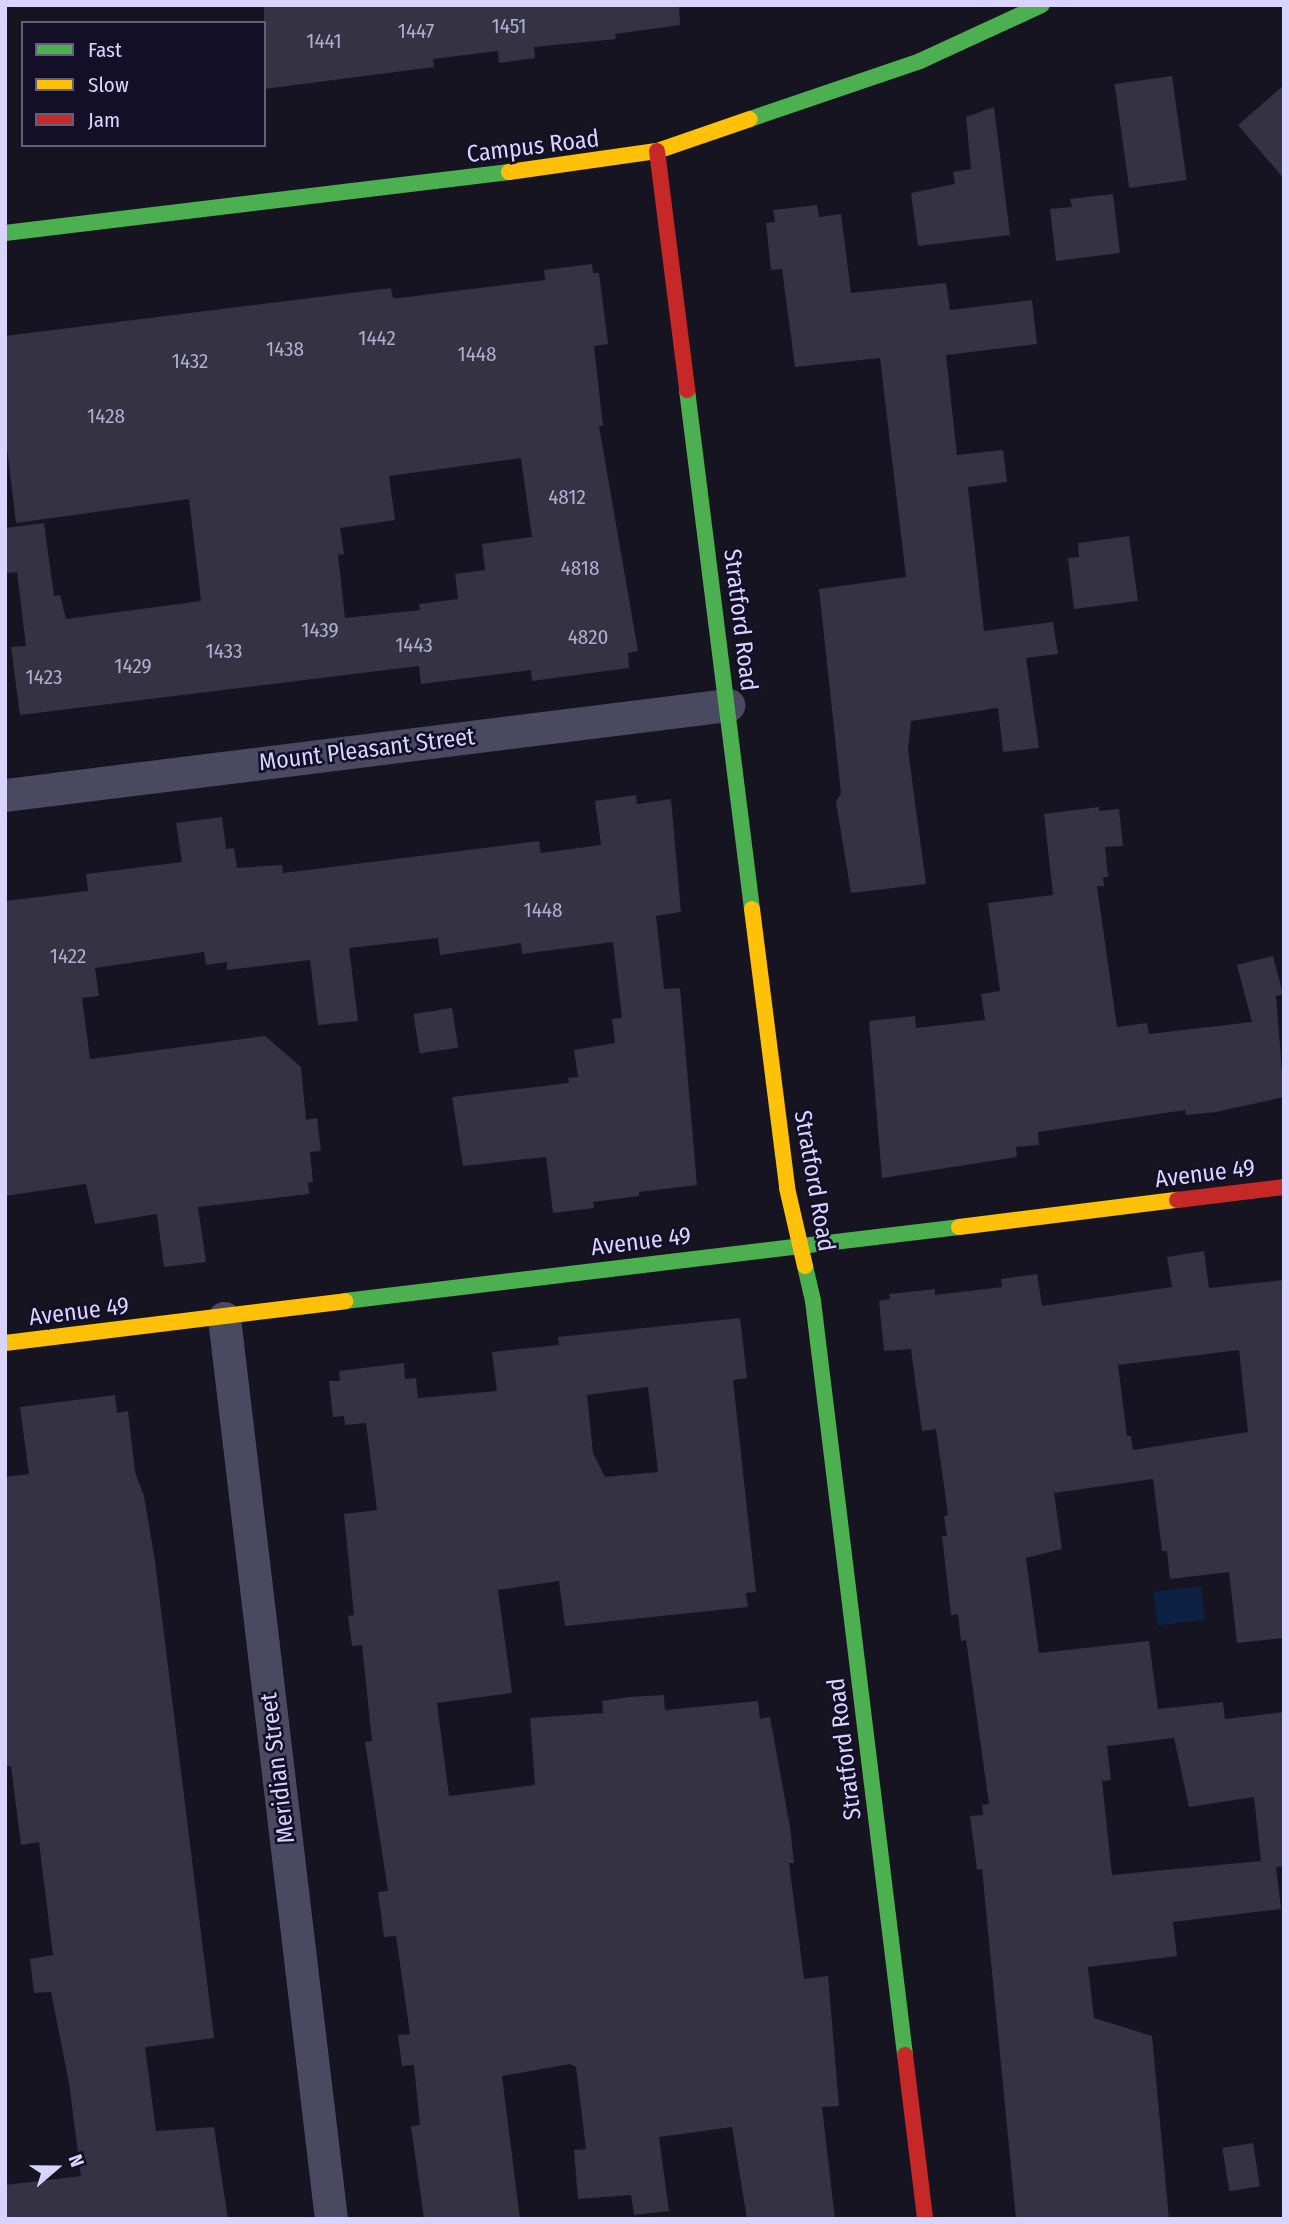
<!DOCTYPE html>
<html>
<head>
<meta charset="utf-8">
<style>
  body { margin:0 }
  #map { position:relative; width:1289px; height:2224px; overflow:hidden; background:#161421; font-family:"Fira Sans Condensed",sans-serif }
  div>[style] { position:absolute }
  .water>* { inset:0; background:#0d2144; transform-origin:0 0 }
  .building>* { inset:0; background:#343243; transform-origin:0 0 }
  .street>* { height:33px; margin:-16.5px; padding:0 16.5px; transform-origin:16.5px; border-radius:16.5px; background:#4a4962 }
  .fast>* { height:16px; margin:-8px; padding:0 8px; transform-origin:8px; border-radius:8px; background:#4caf50 }
  .slow>* { height:16px; margin:-8px; padding:0 8px; transform-origin:8px; border-radius:8px; background:#ffc107 }
  .jam>* { height:16px; margin:-8px; padding:0 8px; transform-origin:8px; border-radius:8px; background:#c62828 }
  span { translate:-50% -50%; white-space:nowrap; text-align:center; line-height:1.15; -webkit-text-stroke:5px #130f26; paint-order:stroke }
  .number-label { font-size:21px; color:#b0acd0 }
  .number-label span { -webkit-text-stroke-width:0 }
  .street-label { font-size:24px; color:#d9d4ff }
  .frame { position:absolute; inset:0; border:7px solid #d9d4ff; pointer-events:none }
  .legend { position:absolute; left:21px; top:21px; width:245px; height:126px; box-sizing:border-box; background:#130f26; border:2px solid #625e7d; margin:0; padding:9px 12px; list-style:none; font-size:21px; color:#d9d4ff }
  .legend li { display:flex; align-items:center; gap:14px; height:35px }
  .legend b { width:35px; border:2px solid #625e7d }
  .north { position:absolute; left:21px; top:2133px; width:70px; height:70px; -webkit-text-stroke:5px #130f26; paint-order:stroke; rotate:70deg; font-size:19px; font-weight:700; line-height:28px; text-align:center; color:#d9d4ff }
  .north::after { content:''; display:block; margin:auto; width:24px; height:32px; background:#d9d4ff; clip-path:polygon(50% 0,100% 100%,50% 72%,0 100%) }
</style>
</head>
<body>
<div id="map">
  <div class="water">
    <i style="left:1201px;top:1586px;width:34px;height:48px;rotate:83deg"></i>
  </div>
  <div class="building">
    <i style="clip-path:polygon(264px 5px,679px 5px,680px 25px,615px 34px,616px 39px,534px 47px,535px 58px,499px 63px,498px 51px,433px 59px,434px 67px,264px 89px)"></i>
    <i style="left:1172px;top:76px;width:105px;height:58px;rotate:82deg"></i>
    <i style="clip-path:polygon(1284px 85px,1284px 179px,1238px 125px)"></i>
    <i style="clip-path:polygon(994px 107px,1010px 235px,918px 246px,911px 193px,955px 184px,953px 172px,971px 169px,966px 117px)"></i>
    <i style="clip-path:polygon(1113px 194px,1120px 253px,1056px 261px,1050px 209px,1072px 207px,1070px 199px)"></i>
    <i style="clip-path:polygon(817px 205px,819px 217px,841px 214px,851px 293px,946px 283px,950px 310px,1032px 300px,1037px 344px,946px 355px,957px 455px,1003px 450px,1007px 482px,968px 487px,984px 631px,1053px 622px,1058px 654px,1026px 658px,1039px 748px,1003px 752px,998px 708px,911px 721px,908px 750px,926px 884px,851px 893px,836px 802px,841px 793px,819px 589px,906px 577px,880px 358px,795px 367px,782px 269px,771px 270px,766px 223px,775px 222px,773px 210px)"></i>
    <i style="clip-path:polygon(evenodd,592px 264px,593px 273px,599px 273px,608px 344px,594px 346px,603px 426px,599px 426px,638px 651px,628px 653px,629px 668px,532px 681px,531px 670px,421px 684px,419px 666px,20px 715px,11px 647px,26px 646px,17px 572px,5px 573px,5px 528px,44px 523px,54px 596px,60px 595px,66px 619px,201px 601px,189px 499px,16px 523px,5px 431px,5px 336px,391px 288px,393px 298px,399px 298px,545px 280px,544px 270px,592px 264px,521px 458px,532px 537px,482px 544px,485px 570px,455px 574px,458px 599px,419px 604px,420px 610px,345px 618px,338px 555px,344px 554px,340px 528px,395px 520px,389px 476px,521px 458px)"></i>
    <i style="clip-path:polygon(1129px 536px,1138px 601px,1074px 609px,1068px 558px,1079px 557px,1078px 543px)"></i>
    <i style="clip-path:polygon(636px 795px,637px 804px,671px 799px,681px 912px,656px 916px,664px 989px,680px 988px,697px 1185px,639px 1192px,639px 1196px,593px 1202px,594px 1208px,553px 1213px,546px 1157px,463px 1166px,452px 1097px,569px 1083px,568px 1078px,578px 1077px,574px 1050px,615px 1043px,612px 1019px,622px 1018px,613px 942px,522px 954px,521px 943px,440px 955px,438px 938px,349px 948px,358px 1021px,318px 1025px,310px 960px,227px 970px,227px 962px,206px 965px,204px 952px,95px 968px,99px 996px,82px 998px,90px 1059px,265px 1036px,301px 1067px,306px 1120px,317px 1118px,321px 1151px,310px 1152px,313px 1182px,308px 1183px,309px 1194px,198px 1207px,206px 1262px,164px 1267px,157px 1214px,95px 1224px,86px 1184px,5px 1196px,5px 901px,88px 891px,86px 874px,182px 862px,176px 823px,222px 817px,226px 849px,234px 848px,237px 868px,282px 865px,283px 873px,539px 841px,541px 853px,601px 845px,595px 801px)"></i>
    <i style="clip-path:polygon(1099px 807px,1099px 811px,1119px 809px,1123px 846px,1105px 847px,1108px 877px,1103px 877px,1104px 886px,1097px 886px,1117px 1027px,1147px 1023px,1149px 1034px,1252px 1022px,1237px 965px,1273px 956px,1283px 994px,1276px 996px,1284px 1097px,1216px 1112px,1186px 1115px,1185px 1110px,1038px 1132px,1039px 1145px,1016px 1147px,1017px 1157px,882px 1178px,869px 1021px,915px 1016px,916px 1028px,985px 1020px,981px 994px,1000px 991px,988px 903px,1053px 895px,1044px 814px)"></i>
    <i style="left:452px;top:1008px;width:40px;height:39px;rotate:81deg"></i>
    <i style="clip-path:polygon(evenodd,1204px 1251px,1209px 1288px,1284px 1280px,1284px 1638px,1237px 1643px,1229px 1572px,1170px 1579px,1167px 1551px,1162px 1551px,1153px 1479px,1054px 1493px,1062px 1549px,1026px 1558px,1039px 1653px,1149px 1641px,1158px 1709px,1223px 1702px,1225px 1719px,1284px 1712px,1284px 1866px,1276px 1867px,1281px 1909px,1173px 1922px,1177px 1956px,1088px 1967px,1094px 2018px,1152px 2036px,1169px 2219px,1016px 2219px,982px 1869px,977px 1870px,970px 1816px,983px 1815px,982px 1805px,989px 1804px,966px 1640px,961px 1641px,958px 1614px,951px 1615px,942px 1536px,947px 1536px,944px 1516px,948px 1515px,936px 1429px,922px 1431px,911px 1349px,884px 1351px,879px 1301px,890px 1299px,889px 1294px,935px 1289px,935px 1295px,1002px 1287px,1001px 1279px,1037px 1274px,1042px 1306px,1172px 1287px,1167px 1257px,1204px 1251px,1239px 1350px,1248px 1432px,1133px 1450px,1131px 1436px,1127px 1436px,1118px 1365px,1239px 1350px,1204px 1251px,1174px 1738px,1189px 1807px,1254px 1797px,1261px 1861px,1112px 1875px,1102px 1781px,1111px 1780px,1107px 1746px,1174px 1738px)"></i>
    <i style="clip-path:polygon(evenodd,740px 1318px,747px 1378px,733px 1380px,756px 1592px,746px 1593px,748px 1607px,565px 1626px,559px 1581px,498px 1590px,512px 1693px,437px 1703px,449px 1796px,535px 1785px,530px 1718px,603px 1713px,602px 1701px,629px 1697px,664px 1695px,665px 1710px,758px 1701px,760px 1719px,770px 1717px,790px 1827px,794px 1863px,789px 1863px,804px 1979px,828px 1976px,839px 2106px,822px 2107px,835px 2219px,747px 2219px,732px 2127px,659px 2137px,669px 2211px,634px 2215px,631px 2195px,578px 2199px,574px 2150px,586px 2149px,576px 2067px,570px 2064px,502px 2076px,520px 2219px,424px 2219px,411px 2126px,420px 2125px,414px 2065px,402px 2066px,398px 2035px,410px 2034px,396px 1936px,384px 1937px,378px 1892px,388px 1891px,365px 1742px,372px 1741px,362px 1645px,352px 1646px,348px 1616px,354px 1615px,344px 1514px,377px 1510px,366px 1423px,345px 1425px,344px 1416px,333px 1417px,329px 1381px,340px 1381px,339px 1371px,404px 1363px,405px 1379px,416px 1378px,418px 1398px,497px 1391px,492px 1352px,559px 1345px,558px 1337px,740px 1318px,648px 1387px,658px 1472px,605px 1477px,593px 1453px,587px 1395px,648px 1387px)"></i>
    <i style="clip-path:polygon(115px 1395px,117px 1413px,128px 1411px,135px 1472px,144px 1496px,155px 1561px,214px 2038px,145px 2047px,156px 2131px,214px 2127px,228px 2219px,5px 2219px,5px 2185px,81px 2176px,69px 2083px,51px 1992px,34px 1993px,30px 1959px,53px 1955px,39px 1842px,21px 1845px,11px 1766px,5px 1767px,5px 1477px,29px 1474px,20px 1407px)"></i>
    <i style="left:1253px;top:2143px;width:44px;height:31px;rotate:81deg"></i>
  </div>
  <div class="street">
    <i style="left:5px;top:795px;width:729px;rotate:-7.1deg"></i>
    <i style="left:224px;top:1318px;width:907px;rotate:83.23deg"></i>
  </div>
  <div class="fast">
    <i style="left:750px;top:119px;width:180px;rotate:-18.8deg"></i>
    <i style="left:920px;top:61px;width:134px;rotate:-24.7deg"></i>
    <i style="left:5px;top:233px;width:508px;rotate:-6.9deg"></i>
    <i style="left:687px;top:390px;width:523px;rotate:82.86deg"></i>
    <i style="left:805px;top:1266px;width:36px;rotate:77deg"></i>
    <i style="left:813px;top:1301px;width:760px;rotate:83.04deg"></i>
    <i style="left:345px;top:1301px;width:618px;rotate:-6.87deg"></i>
  </div>
  <div class="slow">
    <i style="left:509px;top:172px;width:149px;rotate:-8.1deg"></i>
    <i style="left:657px;top:151px;width:98px;rotate:-19deg"></i>
    <i style="left:752px;top:909px;width:281px;rotate:82.8deg"></i>
    <i style="left:787px;top:1188px;width:80px;rotate:77deg"></i>
    <i style="left:959px;top:1227px;width:220px;rotate:-7.1deg"></i>
    <i style="left:5px;top:1343px;width:343px;rotate:-7deg"></i>
  </div>
  <div class="jam">
    <i style="left:657px;top:151px;width:241px;rotate:82.8deg"></i>
    <i style="left:1177px;top:1200px;width:108px;rotate:-6.9deg"></i>
    <i style="left:905px;top:2055px;width:165px;rotate:83deg"></i>
  </div>
  <div class="number-label">
    <span style="left:509px;top:26px">1451</span>
    <span style="left:416px;top:31px">1447</span>
    <span style="left:324px;top:41px">1441</span>
    <span style="left:377px;top:338px">1442</span>
    <span style="left:285px;top:349px">1438</span>
    <span style="left:477px;top:354px">1448</span>
    <span style="left:190px;top:361px">1432</span>
    <span style="left:106px;top:416px">1428</span>
    <span style="left:567px;top:497px">4812</span>
    <span style="left:580px;top:568px">4818</span>
    <span style="left:320px;top:630px">1439</span>
    <span style="left:588px;top:637px">4820</span>
    <span style="left:414px;top:645px">1443</span>
    <span style="left:224px;top:651px">1433</span>
    <span style="left:133px;top:666px">1429</span>
    <span style="left:44px;top:677px">1423</span>
    <span style="left:543px;top:910px">1448</span>
    <span style="left:68px;top:956px">1422</span>
  </div>
  <div class="street-label">
    <span style="left:533px;top:147px;rotate:-7deg">Campus Road</span>
    <span style="left:740px;top:620px;rotate:83deg">Stratford Road</span>
    <span style="left:367px;top:750px;rotate:-7deg">Mount Pleasant Street</span>
    <span style="left:1205px;top:1174px;rotate:-7deg">Avenue 49</span>
    <span style="left:814px;top:1181px;rotate:80deg">Stratford Road</span>
    <span style="left:641px;top:1242px;rotate:-7deg">Avenue 49</span>
    <span style="left:79px;top:1312px;rotate:-7deg">Avenue 49</span>
    <span style="left:845px;top:1749px;rotate:-97deg">Stratford Road</span>
    <span style="left:278px;top:1768px;rotate:-97deg">Meridian Street</span>
  </div>
  <div class="frame"></div>
  <ul class="legend">
  <li><b style="height:9px;background:#4caf50"></b>Fast</li>
  <li><b style="height:9px;background:#ffc107"></b>Slow</li>
  <li><b style="height:9px;background:#c62828"></b>Jam</li>
  </ul>
  <div class="north">N</div>
</div>
</body>
</html>
